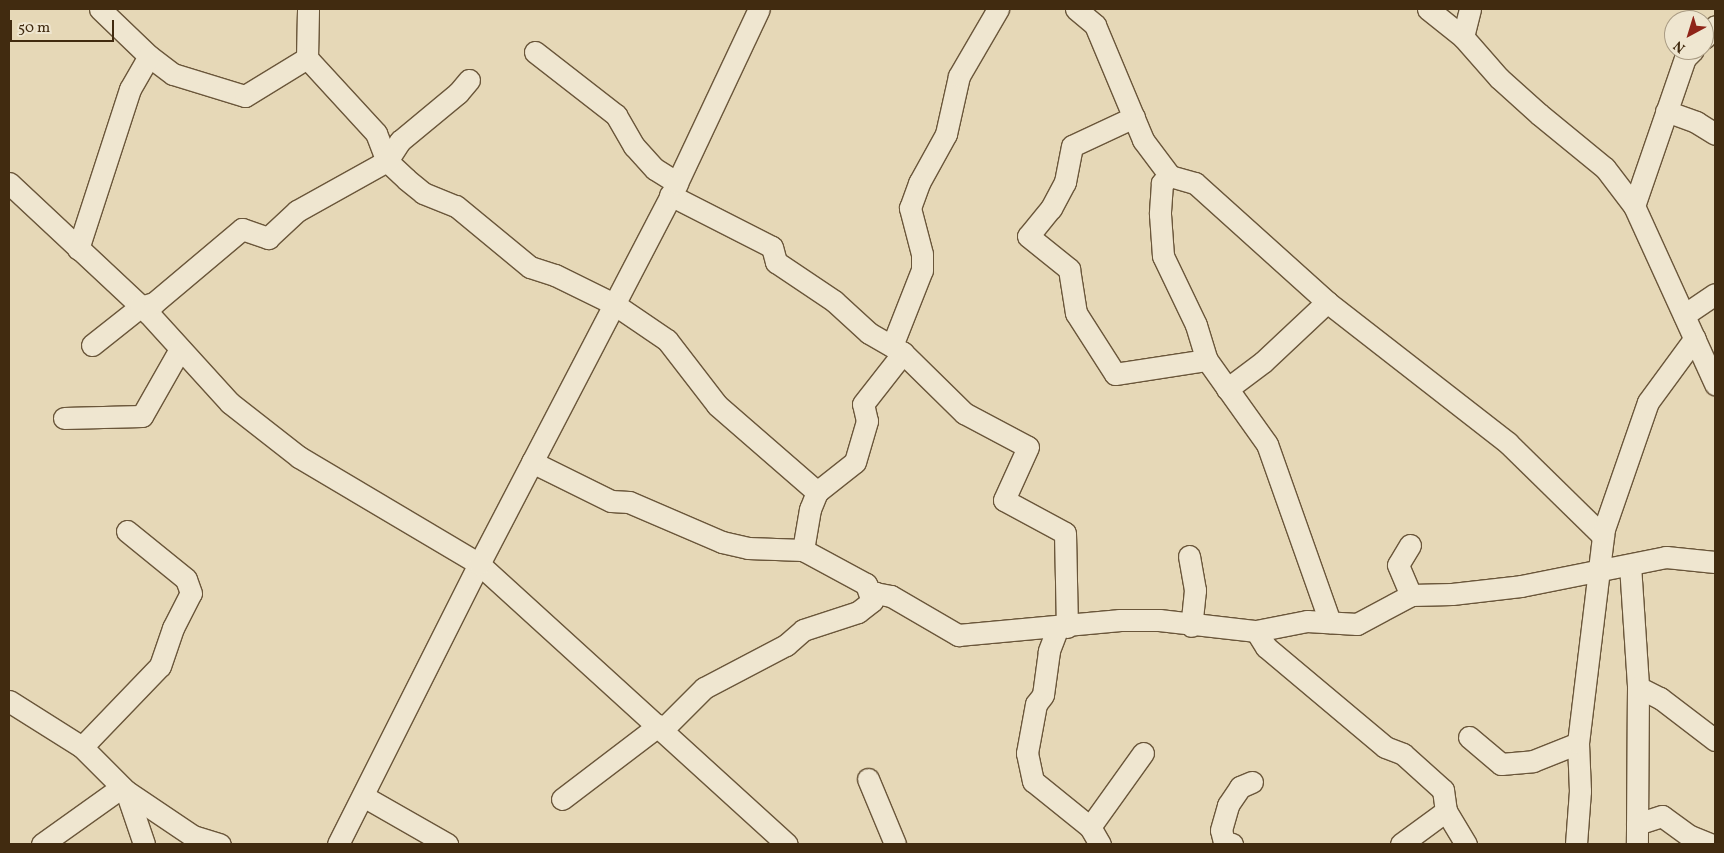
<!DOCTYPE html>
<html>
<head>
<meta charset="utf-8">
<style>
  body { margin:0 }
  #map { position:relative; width:1724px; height:853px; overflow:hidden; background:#e6d8b7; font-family:Vollkorn,serif }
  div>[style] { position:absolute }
  .roads { filter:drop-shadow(1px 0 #6a563a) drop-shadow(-1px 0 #6a563a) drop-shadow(0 1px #6a563a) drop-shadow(0 -1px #6a563a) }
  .minor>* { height:21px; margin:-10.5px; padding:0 10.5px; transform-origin:10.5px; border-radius:10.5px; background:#efe6d0 }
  span { translate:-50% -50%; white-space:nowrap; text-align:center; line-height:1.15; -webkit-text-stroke:4.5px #efe6d0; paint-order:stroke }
  .frame { position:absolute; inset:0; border:10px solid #412b10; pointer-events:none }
  .north { position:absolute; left:1664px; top:10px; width:50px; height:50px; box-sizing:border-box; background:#efe6d0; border:1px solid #a99b83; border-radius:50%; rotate:219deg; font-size:14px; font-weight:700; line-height:20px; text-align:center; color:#412b10 }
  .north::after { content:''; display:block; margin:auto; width:18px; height:22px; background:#8f2418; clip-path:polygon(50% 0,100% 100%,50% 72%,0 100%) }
  .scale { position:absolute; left:10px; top:20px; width:104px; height:22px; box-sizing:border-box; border:2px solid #412b10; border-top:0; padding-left:6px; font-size:15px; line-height:18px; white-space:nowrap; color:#412b10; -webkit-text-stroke:4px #efe6d0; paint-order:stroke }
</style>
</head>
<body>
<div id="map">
  <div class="roads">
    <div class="minor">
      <i style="left:100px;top:9px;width:68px;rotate:43.8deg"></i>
      <i style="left:149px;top:56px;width:30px;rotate:37deg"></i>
      <i style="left:173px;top:74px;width:75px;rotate:17deg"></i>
      <i style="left:245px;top:96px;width:73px;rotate:-31.5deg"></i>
      <i style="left:307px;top:58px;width:49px;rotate:-88.8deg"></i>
      <i style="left:1076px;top:9px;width:25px;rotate:40deg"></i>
      <i style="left:1095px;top:25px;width:125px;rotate:67.3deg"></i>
      <i style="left:1143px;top:140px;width:45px;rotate:53.1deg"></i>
      <i style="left:1170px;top:176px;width:26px;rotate:16deg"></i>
      <i style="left:1195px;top:183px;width:178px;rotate:42deg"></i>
      <i style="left:1327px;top:302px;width:229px;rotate:37.9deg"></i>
      <i style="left:1508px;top:443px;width:133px;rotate:44.4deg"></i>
      <i style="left:1428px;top:9px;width:45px;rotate:38.7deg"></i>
      <i style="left:1463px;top:37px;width:55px;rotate:48.7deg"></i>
      <i style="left:1499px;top:78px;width:54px;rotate:42deg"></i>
      <i style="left:1539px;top:114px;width:85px;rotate:39.3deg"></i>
      <i style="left:1605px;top:168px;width:48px;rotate:52.7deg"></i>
      <i style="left:1634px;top:206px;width:196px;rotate:65.5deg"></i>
      <i style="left:1463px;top:37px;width:29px;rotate:-76deg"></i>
      <i style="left:1704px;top:38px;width:16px;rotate:-47deg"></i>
      <i style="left:535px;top:52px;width:103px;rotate:37.9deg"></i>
      <i style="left:616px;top:115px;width:36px;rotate:60deg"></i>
      <i style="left:634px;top:146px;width:31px;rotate:48deg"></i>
      <i style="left:655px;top:169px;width:26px;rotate:32deg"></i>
      <i style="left:307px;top:58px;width:102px;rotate:47.4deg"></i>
      <i style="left:376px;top:133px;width:30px;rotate:69deg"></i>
      <i style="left:387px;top:161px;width:26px;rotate:43deg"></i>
      <i style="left:406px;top:179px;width:22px;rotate:39deg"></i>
      <i style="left:423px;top:193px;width:35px;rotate:22deg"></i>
      <i style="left:456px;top:206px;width:96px;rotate:39.5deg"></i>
      <i style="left:530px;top:267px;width:26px;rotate:18deg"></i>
      <i style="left:555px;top:275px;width:66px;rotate:26.2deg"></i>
      <i style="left:614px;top:304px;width:64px;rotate:34.2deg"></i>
      <i style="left:667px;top:340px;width:82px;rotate:52.4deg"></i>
      <i style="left:717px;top:405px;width:133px;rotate:41deg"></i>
      <i style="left:817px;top:492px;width:18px;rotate:112deg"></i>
      <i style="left:810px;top:509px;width:42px;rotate:99.7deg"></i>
      <i style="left:1666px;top:111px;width:32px;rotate:20deg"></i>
      <i style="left:1696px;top:122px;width:22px;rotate:32deg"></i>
      <i style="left:1134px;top:117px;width:68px;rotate:154.9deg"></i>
      <i style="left:1072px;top:146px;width:37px;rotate:101deg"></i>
      <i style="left:1065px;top:182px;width:30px;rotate:118deg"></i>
      <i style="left:1051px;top:208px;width:36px;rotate:129deg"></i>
      <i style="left:1028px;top:236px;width:53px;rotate:38.8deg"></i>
      <i style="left:1069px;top:269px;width:45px;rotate:81deg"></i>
      <i style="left:1076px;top:313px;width:72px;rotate:57.4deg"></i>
      <i style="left:1115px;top:374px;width:93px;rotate:-8.7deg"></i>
      <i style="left:1170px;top:176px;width:11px;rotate:139deg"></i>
      <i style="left:1162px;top:183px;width:31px;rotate:94deg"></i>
      <i style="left:1160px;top:214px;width:42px;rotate:85.9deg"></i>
      <i style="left:1163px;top:256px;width:76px;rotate:64.4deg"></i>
      <i style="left:1196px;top:325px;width:37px;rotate:73deg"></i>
      <i style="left:1207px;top:360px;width:103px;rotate:54.5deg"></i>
      <i style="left:1267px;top:444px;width:189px;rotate:70.5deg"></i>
      <i style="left:9px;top:183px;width:192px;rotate:43.1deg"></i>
      <i style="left:149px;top:314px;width:120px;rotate:47.7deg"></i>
      <i style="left:230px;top:403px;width:88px;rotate:38deg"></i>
      <i style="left:299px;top:457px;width:209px;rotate:30.7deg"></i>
      <i style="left:479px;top:564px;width:416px;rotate:42.3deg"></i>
      <i style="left:670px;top:195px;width:114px;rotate:27deg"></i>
      <i style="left:772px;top:247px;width:16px;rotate:75deg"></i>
      <i style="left:776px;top:262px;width:70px;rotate:33.9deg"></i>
      <i style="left:834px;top:301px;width:47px;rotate:42.4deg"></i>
      <i style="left:869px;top:333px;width:39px;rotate:30deg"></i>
      <i style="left:903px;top:353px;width:86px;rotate:44.5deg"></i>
      <i style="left:964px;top:413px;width:72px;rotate:28deg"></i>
      <i style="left:1028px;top:447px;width:58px;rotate:114.4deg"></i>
      <i style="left:1004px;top:500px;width:69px;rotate:28.4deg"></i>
      <i style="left:1065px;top:533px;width:94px;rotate:88.8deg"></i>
      <i style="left:1634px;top:206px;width:157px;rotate:-71deg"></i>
      <i style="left:1685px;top:58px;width:11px;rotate:-45deg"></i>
      <i style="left:78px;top:249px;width:168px;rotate:-72deg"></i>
      <i style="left:130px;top:89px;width:38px;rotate:-60deg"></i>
      <i style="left:1684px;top:315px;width:37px;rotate:-34deg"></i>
      <i style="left:92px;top:345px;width:61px;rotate:-38.4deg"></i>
      <i style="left:140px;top:307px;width:15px;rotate:-16deg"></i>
      <i style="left:154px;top:303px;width:115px;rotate:-40.1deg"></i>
      <i style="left:242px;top:229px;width:28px;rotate:19deg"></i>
      <i style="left:268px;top:238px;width:40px;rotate:-43deg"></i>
      <i style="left:297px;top:211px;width:103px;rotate:-29.1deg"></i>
      <i style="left:387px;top:161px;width:24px;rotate:-57deg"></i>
      <i style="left:400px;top:141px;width:75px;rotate:-39.6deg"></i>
      <i style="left:458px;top:93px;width:17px;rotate:-50deg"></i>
      <i style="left:892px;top:346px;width:82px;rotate:-68.5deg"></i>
      <i style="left:922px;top:270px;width:16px;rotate:-90deg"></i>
      <i style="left:922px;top:254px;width:48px;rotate:-104.6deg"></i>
      <i style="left:910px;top:208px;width:27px;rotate:-70deg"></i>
      <i style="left:919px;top:183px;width:56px;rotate:-61.1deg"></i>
      <i style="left:946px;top:134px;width:59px;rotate:-77.4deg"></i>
      <i style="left:959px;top:76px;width:78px;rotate:-59.8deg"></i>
      <i style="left:1227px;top:389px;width:45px;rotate:-36.9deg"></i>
      <i style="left:1263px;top:362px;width:88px;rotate:-43.2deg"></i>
      <i style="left:64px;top:418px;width:78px;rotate:-1.5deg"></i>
      <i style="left:142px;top:416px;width:77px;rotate:-60.4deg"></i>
      <i style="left:532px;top:462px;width:88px;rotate:26.3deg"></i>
      <i style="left:611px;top:501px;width:18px;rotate:3deg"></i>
      <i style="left:629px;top:502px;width:101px;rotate:23.3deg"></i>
      <i style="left:722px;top:542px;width:27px;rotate:13deg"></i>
      <i style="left:748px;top:548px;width:55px;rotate:2.1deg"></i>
      <i style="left:803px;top:550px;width:72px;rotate:28.4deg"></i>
      <i style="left:866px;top:584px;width:18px;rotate:71deg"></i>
      <i style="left:817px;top:492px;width:48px;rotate:-38.3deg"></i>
      <i style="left:855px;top:462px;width:43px;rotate:-73.7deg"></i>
      <i style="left:867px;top:421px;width:17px;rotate:-103deg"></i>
      <i style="left:863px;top:404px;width:65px;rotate:-51.9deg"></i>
      <i style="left:1410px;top:545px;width:23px;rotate:121deg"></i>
      <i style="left:1398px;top:565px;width:33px;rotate:67deg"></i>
      <i style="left:1189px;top:556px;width:35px;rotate:80deg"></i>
      <i style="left:1195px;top:590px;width:36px;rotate:96deg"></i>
      <i style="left:1630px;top:565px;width:122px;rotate:86.2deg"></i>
      <i style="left:1638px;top:687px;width:157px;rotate:90.4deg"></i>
      <i style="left:1058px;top:627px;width:26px;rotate:111deg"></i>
      <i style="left:1049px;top:651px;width:44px;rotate:97.8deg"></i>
      <i style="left:1043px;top:695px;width:11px;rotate:128deg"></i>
      <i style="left:1036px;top:704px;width:50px;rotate:100.4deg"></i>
      <i style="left:1027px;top:753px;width:29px;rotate:78deg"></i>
      <i style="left:1033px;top:781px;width:73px;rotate:38.9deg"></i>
      <i style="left:1090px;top:827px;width:20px;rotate:60deg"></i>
      <i style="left:1256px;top:631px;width:19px;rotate:58deg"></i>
      <i style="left:1266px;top:647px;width:155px;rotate:40deg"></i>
      <i style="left:1385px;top:747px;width:19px;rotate:21deg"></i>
      <i style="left:1403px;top:754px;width:54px;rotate:42deg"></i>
      <i style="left:1443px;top:790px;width:21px;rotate:82deg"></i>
      <i style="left:1446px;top:811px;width:39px;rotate:59deg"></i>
      <i style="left:1638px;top:687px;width:25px;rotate:27deg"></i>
      <i style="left:1660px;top:698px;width:69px;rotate:37.4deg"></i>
      <i style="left:9px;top:701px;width:86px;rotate:32.2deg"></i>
      <i style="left:82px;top:747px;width:62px;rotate:45deg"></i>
      <i style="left:126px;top:791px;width:56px;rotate:71.2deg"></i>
      <i style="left:663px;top:729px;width:58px;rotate:-45deg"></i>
      <i style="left:704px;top:688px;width:93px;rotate:-27.7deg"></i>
      <i style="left:786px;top:645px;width:23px;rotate:-41deg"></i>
      <i style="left:803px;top:630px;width:58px;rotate:-18.1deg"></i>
      <i style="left:858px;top:612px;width:18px;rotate:-38deg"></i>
      <i style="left:872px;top:601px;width:9px;rotate:-69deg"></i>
      <i style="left:875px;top:593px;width:16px;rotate:11deg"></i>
      <i style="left:891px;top:596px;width:78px;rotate:30.2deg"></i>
      <i style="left:958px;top:635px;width:163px;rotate:-5.3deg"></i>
      <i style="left:1120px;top:620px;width:39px"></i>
      <i style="left:1159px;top:620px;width:98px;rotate:6.5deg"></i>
      <i style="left:1256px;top:631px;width:52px;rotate:-11.1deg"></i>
      <i style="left:1307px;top:621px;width:50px;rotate:3.4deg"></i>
      <i style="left:1357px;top:624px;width:61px;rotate:-28.2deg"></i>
      <i style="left:1411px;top:595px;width:41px;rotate:-1.4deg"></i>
      <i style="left:1452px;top:594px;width:69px;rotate:-6.6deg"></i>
      <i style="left:1521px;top:586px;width:148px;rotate:-11.3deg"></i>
      <i style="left:1666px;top:557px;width:49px;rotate:5.8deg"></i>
      <i style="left:1469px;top:737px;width:42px;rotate:40.2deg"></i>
      <i style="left:1501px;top:764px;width:32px;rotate:-5deg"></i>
      <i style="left:1533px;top:761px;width:48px;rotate:-21.8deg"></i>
      <i style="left:82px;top:747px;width:112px;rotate:-46.1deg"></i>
      <i style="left:160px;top:666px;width:40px;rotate:-71.1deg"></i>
      <i style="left:173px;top:628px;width:39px;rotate:-63deg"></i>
      <i style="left:191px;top:593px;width:15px;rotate:-110deg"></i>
      <i style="left:186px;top:579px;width:76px;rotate:-140.9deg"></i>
      <i style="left:868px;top:779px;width:70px;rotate:67.4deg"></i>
      <i style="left:126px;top:791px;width:81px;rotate:33.9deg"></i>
      <i style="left:193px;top:836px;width:28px;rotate:17deg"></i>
      <i style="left:363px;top:796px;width:97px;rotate:29.7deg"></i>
      <i style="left:562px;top:799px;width:122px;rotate:-37.3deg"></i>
      <i style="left:1637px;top:824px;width:26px;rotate:-18deg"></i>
      <i style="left:1662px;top:816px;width:34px;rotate:36deg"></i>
      <i style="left:1690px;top:836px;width:22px;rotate:22deg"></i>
      <i style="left:1090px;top:827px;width:91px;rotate:-54.4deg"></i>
      <i style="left:42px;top:844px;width:98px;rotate:-35.5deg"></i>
      <i style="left:338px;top:844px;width:313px;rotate:-63.3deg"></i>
      <i style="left:479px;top:564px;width:429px;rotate:-62.5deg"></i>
      <i style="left:677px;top:183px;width:192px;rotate:-64.8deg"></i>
      <i style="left:1232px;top:844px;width:8px;rotate:-166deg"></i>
      <i style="left:1224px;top:842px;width:12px;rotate:-104deg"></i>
      <i style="left:1221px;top:830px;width:26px;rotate:-74deg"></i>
      <i style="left:1228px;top:805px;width:22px;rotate:-56deg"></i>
      <i style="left:1240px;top:787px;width:13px;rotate:-23deg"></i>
      <i style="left:1401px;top:844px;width:56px;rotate:-36.3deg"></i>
      <i style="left:1576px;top:844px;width:53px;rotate:-85.7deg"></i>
      <i style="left:1580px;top:791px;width:48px;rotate:-92.4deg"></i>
      <i style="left:1578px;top:743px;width:216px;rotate:-83.1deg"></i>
      <i style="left:1604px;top:529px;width:134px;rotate:-70.9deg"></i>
      <i style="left:1648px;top:402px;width:79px;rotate:-53.7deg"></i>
    </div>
  </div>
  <div class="frame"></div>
  <div class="north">N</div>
  <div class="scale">50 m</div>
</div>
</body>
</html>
